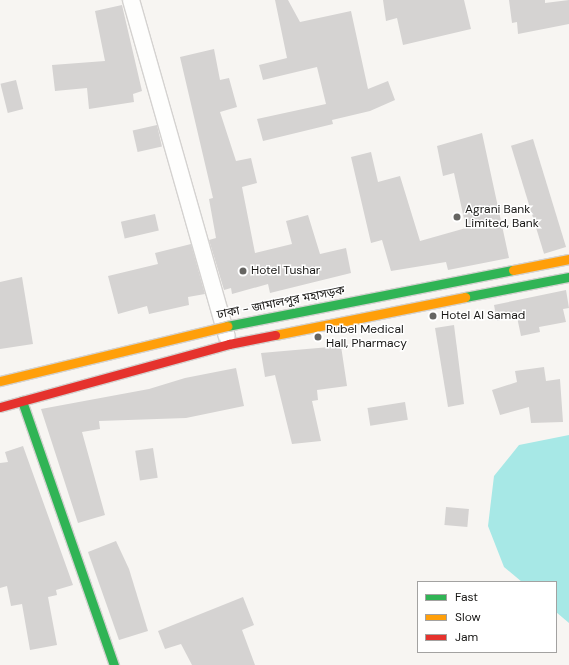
<!DOCTYPE html>
<html>
<head>
<meta charset="utf-8">
<style>
  body { margin:0 }
  #map { position:relative; width:569px; height:665px; overflow:hidden; background:#f7f5f2; font-family:"DM Sans","Noto Sans Bengali",sans-serif }
  div>[style] { position:absolute }
  .water>* { inset:0; background:#a7e8e6 }
  .building>* { inset:0; background:#d5d3d2; transform-origin:0 0 }
  .roads { filter:drop-shadow(1px 0 #d4d2d0) drop-shadow(-1px 0 #d4d2d0) drop-shadow(0 1px #d4d2d0) drop-shadow(0 -1px #d4d2d0) }
  .street>* { height:16px; margin:-8px; padding:0 8px; transform-origin:8px; border-radius:8px; background:#fefefd }
  .fast>* { height:9px; margin:-4.5px; padding:0 4.5px; transform-origin:4.5px; border-radius:4.5px; background:#30b455 }
  .slow>* { height:9px; margin:-4.5px; padding:0 4.5px; transform-origin:4.5px; border-radius:4.5px; background:#ff9f0a }
  .jam>* { height:9px; margin:-4.5px; padding:0 4.5px; transform-origin:4.5px; border-radius:4.5px; background:#e5322d }
  .bridges { filter:drop-shadow(1px 0 #d4d2d0) drop-shadow(-1px 0 #d4d2d0) drop-shadow(0 1px #d4d2d0) drop-shadow(0 -1px #d4d2d0) }
  .fast-bridge>* { height:9px; margin:-4.5px; padding:0 4.5px; transform-origin:4.5px; border-radius:4.5px; background:#30b455 }
  .slow-bridge>* { height:9px; margin:-4.5px; padding:0 4.5px; transform-origin:4.5px; border-radius:4.5px; background:#ff9f0a }
  .dots>* { width:11px; height:11px; translate:-50% -50%; box-sizing:border-box; border:2px solid #fff; border-radius:50% }
  span { translate:-50% -50%; white-space:nowrap; text-align:center; line-height:1.15; -webkit-text-stroke:3px #fff; paint-order:stroke }
  .poi-label { font-size:12px; color:#181715 }
  .left { translate:0 -50%; text-align:left }
  .street-label { font-size:12px; color:#181715 }
  .legend { position:absolute; left:417px; top:581px; width:140px; height:72px; box-sizing:border-box; background:#fff; border:1px solid #a3a2a1; margin:0; padding:5px 7px; list-style:none; font-size:12px; color:#181715 }
  .legend li { display:flex; align-items:center; gap:8px; height:20px }
  .legend b { width:20px; border:1px solid #a3a2a1 }
</style>
</head>
<body>
<div id="map">
  <div class="water">
    <i style="clip-path:polygon(569px 435px,569px 623px,556px 612px,556px 582px,522px 582px,504px 567px,488px 526px,494px 476px,519px 445px)"></i>
  </div>
  <div class="building">
    <i style="clip-path:polygon(275px 0,288px 0,300px 22px,351px 11px,368px 89px,388px 81px,395px 100px,370px 111px,332px 120px,333px 124px,263px 141px,257px 119px,326px 104px,317px 67px,263px 80px,259px 65px,287px 58px)"></i>
    <i style="clip-path:polygon(383px 0,464px 0,471px 29px,403px 45px,397px 18px,386px 21px)"></i>
    <i style="clip-path:polygon(509px 0,545px 0,545px 3px,569px 0,569px 24px,518px 34px,517px 22px,512px 23px)"></i>
    <i style="clip-path:polygon(122px 5px,142px 91px,133px 94px,134px 102px,89px 109px,87px 88px,55px 91px,52px 65px,105px 61px,95px 11px)"></i>
    <i style="clip-path:polygon(214px 49px,220px 80px,229px 78px,237px 107px,220px 112px,236px 161px,251px 158px,257px 183px,242px 187px,255px 253px,292px 244px,286px 221px,308px 215px,320px 254px,346px 248px,351px 273px,270px 293px,268px 284px,232px 294px,231px 288px,224px 290px,209px 240px,216px 238px,209px 199px,213px 198px,180px 57px)"></i>
    <i style="left:16px;top:80px;width:30px;height:16px;rotate:76deg"></i>
    <i style="left:157px;top:125px;width:22px;height:25px;rotate:77deg"></i>
    <i style="clip-path:polygon(482px 133px,509px 258px,448px 270px,446px 262px,391px 271px,382px 240px,371px 243px,351px 157px,371px 152px,378px 182px,400px 176px,420px 241px,466px 228px,454px 173px,443px 176px,437px 146px)"></i>
    <i style="left:533px;top:139px;width:113px;height:23px;rotate:73deg"></i>
    <i style="left:155px;top:214px;width:17px;height:35px;rotate:77deg"></i>
    <i style="clip-path:polygon(191px 244px,205px 294px,188px 297px,189px 305px,149px 314px,147px 306px,118px 314px,108px 276px,158px 264px,155px 253px)"></i>
    <i style="clip-path:polygon(22px 277px,33px 344px,0 349px,0 282px)"></i>
    <i style="clip-path:polygon(566px 290px,569px 308px,563px 309px,566px 322px,539px 327px,540px 332px,521px 336px,517px 317px,497px 321px,494px 305px)"></i>
    <i style="clip-path:polygon(454px 325px,464px 404px,448px 407px,435px 328px)"></i>
    <i style="clip-path:polygon(341px 346px,347px 386px,317px 390px,318px 400px,312px 401px,321px 441px,292px 444px,275px 375px,265px 377px,261px 353px)"></i>
    <i style="clip-path:polygon(544px 367px,546px 381px,560px 379px,563px 422px,531px 423px,529px 407px,500px 415px,492px 390px,517px 382px,515px 371px)"></i>
    <i style="clip-path:polygon(236px 368px,244px 406px,186px 418px,99px 421px,100px 429px,82px 432px,105px 515px,78px 523px,41px 409px,149px 389px,185px 378px)"></i>
    <i style="left:405px;top:402px;width:18px;height:38px;rotate:81deg"></i>
    <i style="clip-path:polygon(23px 446px,73px 585px,56px 590px,57px 595px,48px 597px,57px 645px,30px 650px,22px 604px,11px 606px,7px 586px,0 588px,0 463px,8px 462px,5px 452px)"></i>
    <i style="left:153px;top:448px;width:30px;height:18px;rotate:81deg"></i>
    <i style="left:446px;top:507px;width:23px;height:18px;rotate:5deg"></i>
    <i style="clip-path:polygon(116px 541px,129px 569px,148px 631px,119px 640px,88px 552px)"></i>
    <i style="clip-path:polygon(243px 597px,254px 625px,242px 630px,255px 665px,192px 665px,181px 644px,165px 649px,158px 631px)"></i>
  </div>
  <div class="roads">
    <div class="street">
      <i style="left:131px;top:0;width:349px;rotate:74.1deg"></i>
    </div>
    <div class="fast">
      <i style="left:465px;top:297px;width:106px;rotate:-10.9deg"></i>
      <i style="left:22px;top:401px;width:280px;rotate:70.8deg"></i>
    </div>
    <div class="slow">
      <i style="left:275px;top:335px;width:194px;rotate:-11.3deg"></i>
    </div>
    <div class="jam">
      <i style="left:0;top:407px;width:238px;rotate:-15.4deg"></i>
      <i style="left:229px;top:344px;width:47px;rotate:-11.1deg"></i>
    </div>
  </div>
  <div class="bridges">
    <div class="fast-bridge">
      <i style="left:227px;top:326px;width:291px;rotate:-11.1deg"></i>
    </div>
    <div class="slow-bridge">
      <i style="left:513px;top:270px;width:57px;rotate:-11.1deg"></i>
      <i style="left:0;top:381px;width:234px;rotate:-13.6deg"></i>
    </div>
  </div>
  <div class="dots">
    <i style="left:457px;top:217px;background:#666562"></i>
    <i style="left:243px;top:271px;background:#666562"></i>
    <i style="left:433px;top:316px;background:#666562"></i>
    <i style="left:318px;top:337px;background:#666562"></i>
  </div>
  <div class="poi-label">
    <span class="left" style="left:465px;top:217px">Agrani Bank<br>Limited, Bank</span>
    <span class="left" style="left:251px;top:271px">Hotel Tushar</span>
    <span class="left" style="left:441px;top:316px">Hotel Al Samad</span>
    <span class="left" style="left:326px;top:337px">Rubel Medical<br>Hall, Pharmacy</span>
  </div>
  <div class="street-label">
    <span style="left:281px;top:303px;rotate:-11deg">ঢাকা - জামালপুর মহাসড়ক</span>
  </div>
  <ul class="legend">
  <li><b style="height:5px;background:#30b455"></b>Fast</li>
  <li><b style="height:5px;background:#ff9f0a"></b>Slow</li>
  <li><b style="height:5px;background:#e5322d"></b>Jam</li>
  </ul>
</div>
</body>
</html>
